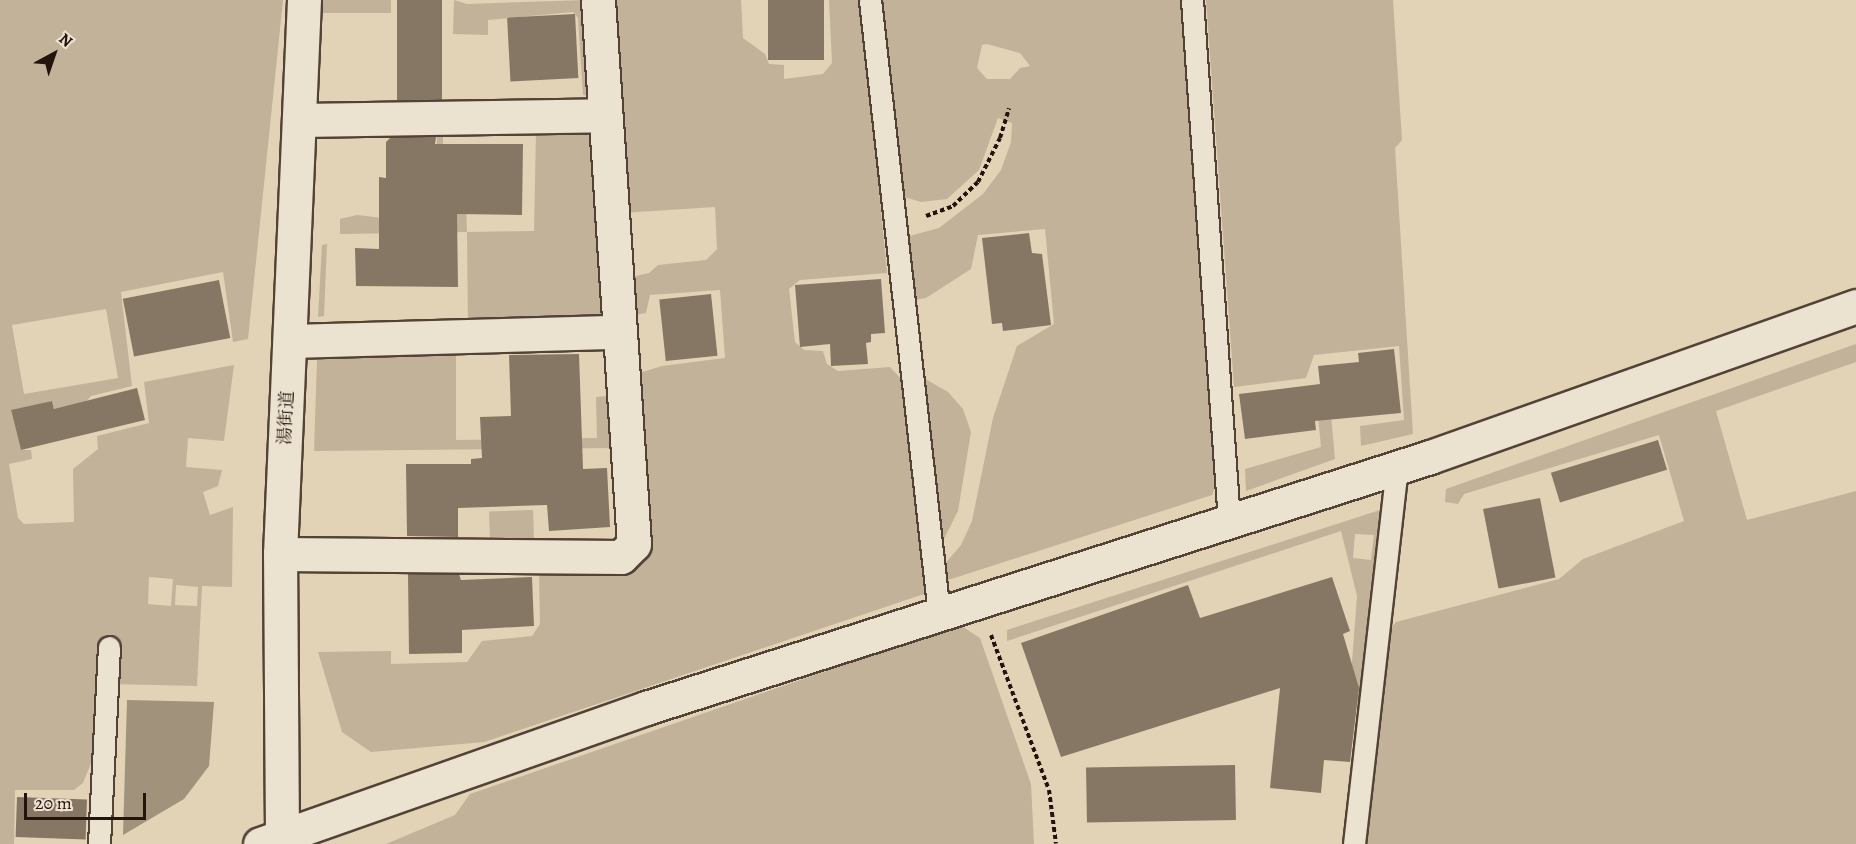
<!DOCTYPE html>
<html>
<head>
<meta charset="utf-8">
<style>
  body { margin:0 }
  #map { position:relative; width:1856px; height:844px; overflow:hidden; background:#e2d3b6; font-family:Alegreya,"Noto Serif JP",serif }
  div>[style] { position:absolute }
  .green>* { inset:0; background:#c1b299; transform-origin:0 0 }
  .water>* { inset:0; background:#a1927c }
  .building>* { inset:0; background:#867764; transform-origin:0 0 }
  .path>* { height:4px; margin-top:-2px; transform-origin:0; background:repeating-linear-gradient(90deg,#22130c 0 4.5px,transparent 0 7.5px) }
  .roads { filter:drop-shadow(2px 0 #524336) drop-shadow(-2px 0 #524336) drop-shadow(0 2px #524336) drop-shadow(0 -2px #524336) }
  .service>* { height:21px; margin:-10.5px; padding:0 10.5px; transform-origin:10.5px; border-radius:10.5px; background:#ece2d0 }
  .minor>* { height:33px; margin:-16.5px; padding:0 16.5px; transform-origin:16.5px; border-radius:16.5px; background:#ece2d0 }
  .tertiary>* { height:33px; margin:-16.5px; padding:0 16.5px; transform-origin:16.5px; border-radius:16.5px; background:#ece2d0 }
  span { translate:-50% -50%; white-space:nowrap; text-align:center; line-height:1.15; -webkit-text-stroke:6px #ece2d0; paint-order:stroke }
  .street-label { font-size:18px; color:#22130c }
  .north { position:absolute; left:24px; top:24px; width:60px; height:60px; -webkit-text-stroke:4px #ece2d0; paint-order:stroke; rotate:40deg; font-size:16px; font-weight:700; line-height:24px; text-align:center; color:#22130c }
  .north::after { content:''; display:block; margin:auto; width:21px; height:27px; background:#22130c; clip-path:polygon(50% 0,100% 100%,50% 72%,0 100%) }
  .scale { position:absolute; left:24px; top:793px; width:122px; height:27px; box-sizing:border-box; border:3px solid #22130c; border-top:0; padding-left:8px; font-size:18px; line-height:21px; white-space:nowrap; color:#22130c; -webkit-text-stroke:4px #ece2d0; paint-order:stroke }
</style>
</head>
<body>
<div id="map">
  <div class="green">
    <i style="clip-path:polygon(evenodd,0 0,283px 0,248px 339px,233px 342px,223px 272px,121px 292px,132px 386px,91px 396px,61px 430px,52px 401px,11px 411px,21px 450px,31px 450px,32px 459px,9px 464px,18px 518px,24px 524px,74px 522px,73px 469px,98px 449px,97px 436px,149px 423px,144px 382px,234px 365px,224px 441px,188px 438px,186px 467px,222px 470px,218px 486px,203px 492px,210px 515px,233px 507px,232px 587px,202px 586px,197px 686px,111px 684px,110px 716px,83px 783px,74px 790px,15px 790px,14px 844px,0 844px,0 0,106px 309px,118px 378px,24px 394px,12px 325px,106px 309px,0 0,149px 577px,173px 579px,171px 606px,148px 604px,149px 577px,0 0,176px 585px,198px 587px,197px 606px,175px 605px,176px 585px)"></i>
    <i style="left:391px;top:0;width:13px;height:73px;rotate:90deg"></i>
    <i style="clip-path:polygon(454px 0,467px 4px,585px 0,589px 96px,583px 95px,578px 18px,573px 12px,488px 20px,488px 35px,453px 34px)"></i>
    <i style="clip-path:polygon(evenodd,607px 0,741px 0,743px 38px,765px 54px,769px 64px,784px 65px,784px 79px,823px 74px,832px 63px,829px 0,1187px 0,1219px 475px,1212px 495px,945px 581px,943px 566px,961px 545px,972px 521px,993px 418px,1017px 346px,1054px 324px,1045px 229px,978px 235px,971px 269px,926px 298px,913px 300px,906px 237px,939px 228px,983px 194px,1001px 170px,1011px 142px,1012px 123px,998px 118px,979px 170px,947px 199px,921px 202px,901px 196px,898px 170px,878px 179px,887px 273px,800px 280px,789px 289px,795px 342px,804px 350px,823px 351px,827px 364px,838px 371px,890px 367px,904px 382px,929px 588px,924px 594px,484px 742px,371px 752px,342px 732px,318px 652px,391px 651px,391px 664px,467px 662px,482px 641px,532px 636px,540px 624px,539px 570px,624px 565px,633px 375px,662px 366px,725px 358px,720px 290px,650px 295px,646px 313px,629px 316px,627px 278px,649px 273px,658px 265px,706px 260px,717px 249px,715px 207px,622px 213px,607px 0,987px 44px,1020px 53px,1030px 66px,1020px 68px,1010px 79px,987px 79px,977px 68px,982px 45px,987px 44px)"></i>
    <i style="clip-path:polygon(1206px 0,1393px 0,1402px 140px,1395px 148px,1413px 434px,1361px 446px,1360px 426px,1404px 420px,1399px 346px,1314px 355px,1306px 378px,1234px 387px)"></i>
    <i style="clip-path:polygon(437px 130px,443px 132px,443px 170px,465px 176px,467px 232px,534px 231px,536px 132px,581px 130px,594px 139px,604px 315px,595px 323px,468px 326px,467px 232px,340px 234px,340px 219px,357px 215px,436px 224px)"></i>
    <i style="clip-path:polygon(327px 244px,324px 316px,318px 317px,322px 245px)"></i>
    <i style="clip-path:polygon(1856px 344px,1856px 362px,1716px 411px,1747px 520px,1856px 491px,1856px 844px,1365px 844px,1387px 634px,1396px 622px,1559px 579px,1583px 559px,1684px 521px,1659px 435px,1464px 494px,1458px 504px,1445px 502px,1446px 489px)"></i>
    <i style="clip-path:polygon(330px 349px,456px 349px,456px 440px,597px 438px,596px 397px,606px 396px,604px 354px,611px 354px,615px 448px,314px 451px,317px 360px)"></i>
    <i style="clip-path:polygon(922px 377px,948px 392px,963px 409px,971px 432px,958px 511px,941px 545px)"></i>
    <i style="clip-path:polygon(1318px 415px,1331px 415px,1335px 459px,1246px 491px,1245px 469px,1321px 447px)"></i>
    <i style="left:533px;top:510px;width:32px;height:44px;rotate:88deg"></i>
    <i style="clip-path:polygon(evenodd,1380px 510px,1358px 703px,1349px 701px,1357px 596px,1341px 531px,1007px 641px,1007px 630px,1380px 510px,1355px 534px,1374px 535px,1371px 560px,1353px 558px,1355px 534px)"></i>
    <i style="clip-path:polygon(960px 625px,980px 638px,1031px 784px,1034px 844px,386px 844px,455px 815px,470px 794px)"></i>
  </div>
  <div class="water">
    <i style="clip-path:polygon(127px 700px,214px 702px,209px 766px,184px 799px,123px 835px)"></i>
  </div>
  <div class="building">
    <i style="left:397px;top:0;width:45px;height:100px"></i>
    <i style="left:768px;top:0;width:56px;height:60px"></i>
    <i style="left:575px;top:14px;width:64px;height:68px;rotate:87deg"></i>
    <i style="clip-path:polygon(391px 137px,436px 137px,435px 144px,523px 144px,522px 215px,457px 214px,458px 287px,356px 286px,355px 248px,379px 249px,379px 177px,386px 178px,386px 142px)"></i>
    <i style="clip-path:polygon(1029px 233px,1032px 253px,1042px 254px,1051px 325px,1003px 331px,1002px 323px,992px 324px,982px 238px)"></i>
    <i style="clip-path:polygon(881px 279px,885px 333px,871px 334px,871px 342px,866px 343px,868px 364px,831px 366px,830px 344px,800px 347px,795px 285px)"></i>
    <i style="left:219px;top:280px;width:59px;height:98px;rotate:79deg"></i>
    <i style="left:711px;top:294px;width:62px;height:52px;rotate:84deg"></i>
    <i style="clip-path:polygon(1394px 349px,1401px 413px,1315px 421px,1316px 430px,1245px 439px,1239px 394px,1320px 384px,1318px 366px,1359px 362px,1358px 353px)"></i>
    <i style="clip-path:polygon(579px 354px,583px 469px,607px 468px,610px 527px,549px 531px,547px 505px,458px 508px,458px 537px,407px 536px,406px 464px,471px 464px,471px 459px,482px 458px,480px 417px,511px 416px,509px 355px)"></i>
    <i style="clip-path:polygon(137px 388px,145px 420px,21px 450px,11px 410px,52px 401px,54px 409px)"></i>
    <i style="left:1658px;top:440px;width:31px;height:112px;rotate:73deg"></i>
    <i style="left:1540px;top:498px;width:81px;height:58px;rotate:79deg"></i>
    <i style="clip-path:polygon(408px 574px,459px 574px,461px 580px,532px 577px,534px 626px,462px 630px,462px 653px,409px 654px)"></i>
    <i style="clip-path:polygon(1332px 577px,1350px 631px,1343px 634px,1359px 688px,1350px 762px,1324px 760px,1321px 793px,1270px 788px,1280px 688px,1061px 757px,1021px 643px,1188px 585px,1200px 618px)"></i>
    <i style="left:1235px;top:765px;width:55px;height:149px;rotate:89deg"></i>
    <i style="left:17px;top:797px;width:70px;height:40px;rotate:2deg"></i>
  </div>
  <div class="path">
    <i style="left:926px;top:216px;width:29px;rotate:-20deg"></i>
    <i style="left:953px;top:206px;width:35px;rotate:-44deg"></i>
    <i style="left:978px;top:182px;width:49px;rotate:-63.4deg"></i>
    <i style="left:1000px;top:138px;width:31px;rotate:-73deg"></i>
    <i style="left:991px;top:635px;width:165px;rotate:69.5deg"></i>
    <i style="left:1049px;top:790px;width:54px;rotate:82.6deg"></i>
  </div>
  <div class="roads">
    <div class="service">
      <i style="left:870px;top:0;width:618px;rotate:83.59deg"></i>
      <i style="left:1192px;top:0;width:522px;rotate:85.94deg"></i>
      <i style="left:99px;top:844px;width:197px;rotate:-87.1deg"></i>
      <i style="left:1354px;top:844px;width:378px;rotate:-83.5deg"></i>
    </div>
    <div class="minor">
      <i style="left:301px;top:120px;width:304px;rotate:-0.9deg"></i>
      <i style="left:290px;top:341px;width:329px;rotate:-1.6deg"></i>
      <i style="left:280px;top:554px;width:341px;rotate:0.5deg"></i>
      <i style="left:621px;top:557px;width:18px;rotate:-45deg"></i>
      <i style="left:634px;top:544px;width:545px;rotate:-93.79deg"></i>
    </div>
    <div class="tertiary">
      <i style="left:282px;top:836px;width:282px;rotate:-90.4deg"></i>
      <i style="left:280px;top:554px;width:555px;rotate:-87.52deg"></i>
      <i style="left:260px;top:844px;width:409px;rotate:-19.4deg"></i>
      <i style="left:646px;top:708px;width:823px;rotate:-17.75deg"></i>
      <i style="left:1430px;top:457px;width:452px;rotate:-19.5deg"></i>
    </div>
  </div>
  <div class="street-label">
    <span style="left:286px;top:418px;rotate:-87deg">湯街道</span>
  </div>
  <div class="north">N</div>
  <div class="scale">20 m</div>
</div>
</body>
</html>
